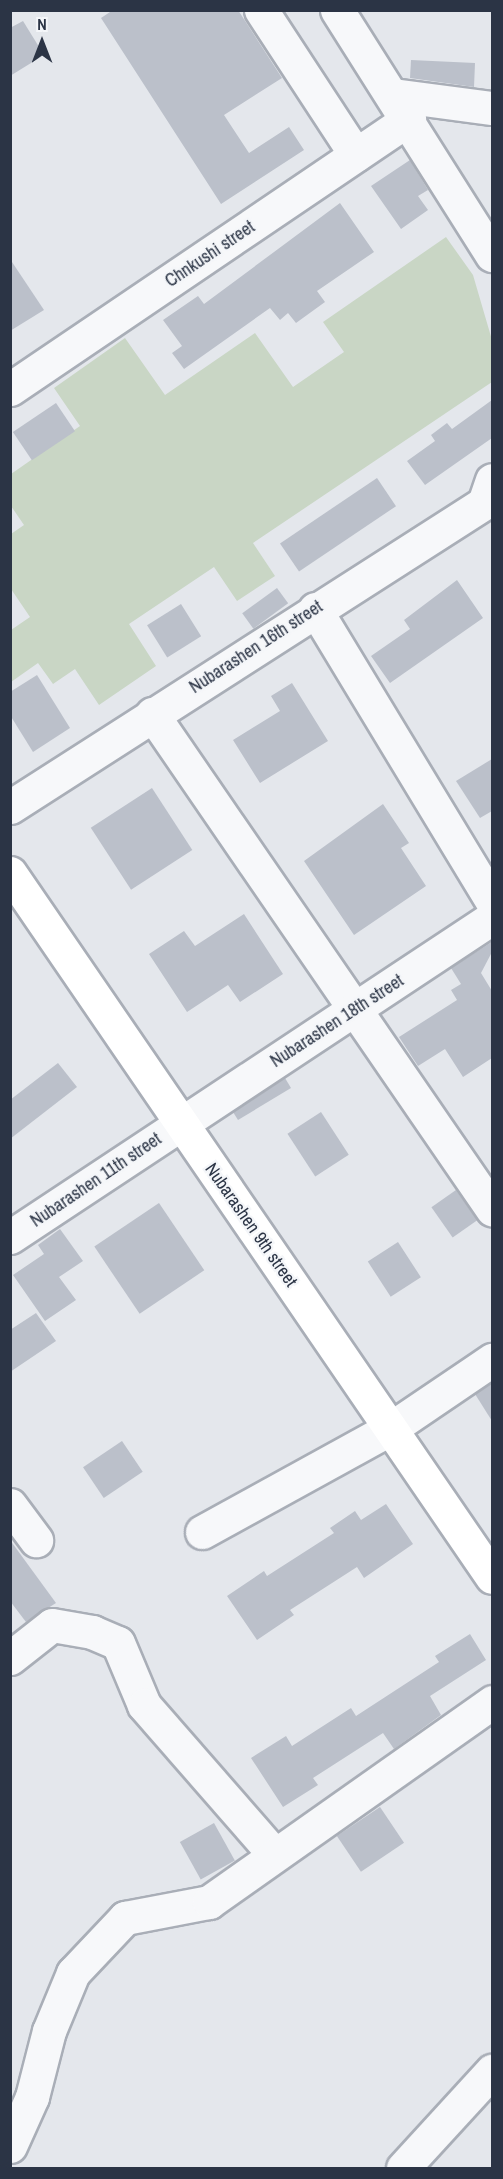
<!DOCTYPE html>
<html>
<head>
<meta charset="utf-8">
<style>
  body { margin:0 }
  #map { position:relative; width:503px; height:2179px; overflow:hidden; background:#e4e7ec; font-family:"Archivo Narrow",sans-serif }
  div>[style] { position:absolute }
  .green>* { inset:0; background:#c9d6c5 }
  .building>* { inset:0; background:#bbc0ca; transform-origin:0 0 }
  .roads { filter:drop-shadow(2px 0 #a9aeb7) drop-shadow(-2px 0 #a9aeb7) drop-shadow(0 2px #a9aeb7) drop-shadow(0 -2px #a9aeb7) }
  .minor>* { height:33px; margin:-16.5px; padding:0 16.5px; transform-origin:16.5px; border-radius:16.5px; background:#f7f8fa }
  .major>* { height:33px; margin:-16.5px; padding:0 16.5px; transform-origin:16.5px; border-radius:16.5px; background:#fff }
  span { translate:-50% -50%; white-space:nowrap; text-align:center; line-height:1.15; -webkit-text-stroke:4.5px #f4f6f9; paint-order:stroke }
  .street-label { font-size:18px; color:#2b3445 }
  .frame { position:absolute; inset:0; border:12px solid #2b3445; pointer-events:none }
  .north { position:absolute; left:12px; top:12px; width:60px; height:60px; -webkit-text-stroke:4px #f4f6f9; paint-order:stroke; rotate:0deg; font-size:16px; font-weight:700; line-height:24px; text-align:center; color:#2b3445 }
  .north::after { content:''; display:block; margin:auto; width:21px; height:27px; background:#2b3445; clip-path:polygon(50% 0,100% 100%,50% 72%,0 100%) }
</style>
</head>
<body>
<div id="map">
  <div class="green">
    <i style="clip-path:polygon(446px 237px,473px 275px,492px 340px,492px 382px,253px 543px,275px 576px,237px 601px,214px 567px,129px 624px,156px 666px,99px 705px,75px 669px,53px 684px,38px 663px,11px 682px,11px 630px,30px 617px,11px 589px,11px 534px,24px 525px,11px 506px,11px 474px,80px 426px,54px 388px,125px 338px,165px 395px,255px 333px,293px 387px,344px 352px,323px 322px)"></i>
  </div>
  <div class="building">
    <i style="clip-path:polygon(113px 10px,238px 10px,282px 78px,224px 115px,249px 153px,289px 127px,304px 150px,221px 204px,101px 18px)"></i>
    <i style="clip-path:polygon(23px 21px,44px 55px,10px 76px,10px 28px)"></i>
    <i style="clip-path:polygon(411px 60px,475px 63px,474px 87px,410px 78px)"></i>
    <i style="clip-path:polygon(410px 160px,428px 190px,418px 196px,428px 210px,401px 229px,371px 186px)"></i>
    <i style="clip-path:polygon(340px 203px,374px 252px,317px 291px,325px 302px,296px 323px,288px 313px,280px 320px,270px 308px,184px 369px,172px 353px,182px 346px,163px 320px,198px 296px,204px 304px)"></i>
    <i style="clip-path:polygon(10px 259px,44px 310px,10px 331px)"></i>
    <i style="clip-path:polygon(492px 400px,492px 438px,425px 485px,407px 461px,435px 441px,431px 435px,447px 423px,452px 429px)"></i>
    <i style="left:56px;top:403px;width:34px;height:52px;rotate:56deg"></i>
    <i style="left:377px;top:478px;width:34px;height:117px;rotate:56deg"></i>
    <i style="clip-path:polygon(457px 580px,483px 618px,390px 683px,371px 656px,410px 629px,404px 620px)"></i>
    <i style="left:277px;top:588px;width:19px;height:43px;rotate:54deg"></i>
    <i style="left:181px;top:604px;width:38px;height:40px;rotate:58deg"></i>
    <i style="clip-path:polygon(37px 675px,70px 728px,33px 752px,10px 715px,10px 692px)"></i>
    <i style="clip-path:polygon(292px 683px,328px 741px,260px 783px,233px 740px,280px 711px,271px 696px)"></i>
    <i style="clip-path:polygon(492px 759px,492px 811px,480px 818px,456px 781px)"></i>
    <i style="left:152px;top:788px;width:74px;height:73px;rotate:57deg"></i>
    <i style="clip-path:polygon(383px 804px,409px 843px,401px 848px,426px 886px,354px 935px,304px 861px)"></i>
    <i style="clip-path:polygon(244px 914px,283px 974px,240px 1002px,228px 985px,187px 1012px,149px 954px,184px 931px,195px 946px)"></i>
    <i style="clip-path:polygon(492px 942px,492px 952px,481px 973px,492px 991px,492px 1058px,463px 1077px,445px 1049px,418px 1066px,399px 1037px,457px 1000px,451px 990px,461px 984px,451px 968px)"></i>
    <i style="clip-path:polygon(58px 1063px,77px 1087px,10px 1139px,10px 1100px)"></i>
    <i style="clip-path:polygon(285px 1078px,291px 1088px,238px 1120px,233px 1112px)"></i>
    <i style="left:321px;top:1112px;width:51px;height:40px;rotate:57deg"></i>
    <i style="left:456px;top:1190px;width:37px;height:30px;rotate:55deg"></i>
    <i style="left:159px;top:1203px;width:81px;height:78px;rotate:56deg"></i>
    <i style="clip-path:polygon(60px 1229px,83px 1261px,59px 1277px,76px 1300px,45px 1321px,13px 1275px,44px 1254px,38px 1245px)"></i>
    <i style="left:398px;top:1242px;width:42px;height:36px;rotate:57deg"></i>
    <i style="clip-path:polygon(36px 1313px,56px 1341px,10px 1372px,10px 1330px)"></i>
    <i style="clip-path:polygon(492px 1382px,492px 1421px,475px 1394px)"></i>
    <i style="left:122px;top:1441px;width:37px;height:47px;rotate:56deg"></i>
    <i style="clip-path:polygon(386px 1504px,413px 1544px,364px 1578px,357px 1567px,290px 1610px,294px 1615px,257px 1640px,227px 1596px,264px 1571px,267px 1576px,334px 1533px,330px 1528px,355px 1511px,361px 1520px)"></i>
    <i style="clip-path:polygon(10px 1540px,56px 1603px,26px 1622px,10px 1601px)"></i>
    <i style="clip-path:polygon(470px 1634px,486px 1660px,430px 1696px,441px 1715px,394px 1749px,383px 1733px,313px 1778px,318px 1785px,283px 1807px,251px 1758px,286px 1736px,292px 1746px,351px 1708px,356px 1716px,439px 1662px,435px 1656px)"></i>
    <i style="left:380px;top:1807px;width:43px;height:52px;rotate:56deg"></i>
    <i style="left:214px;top:1823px;width:43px;height:39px;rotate:61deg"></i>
  </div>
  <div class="roads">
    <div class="minor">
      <i style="left:261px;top:10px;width:173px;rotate:56.8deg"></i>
      <i style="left:337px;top:10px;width:290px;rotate:57.7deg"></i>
      <i style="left:393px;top:95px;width:100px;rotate:7.5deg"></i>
      <i style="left:10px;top:389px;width:482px;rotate:-34.1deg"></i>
      <i style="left:315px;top:609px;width:341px;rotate:58.8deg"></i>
      <i style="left:152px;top:714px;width:601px;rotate:55.52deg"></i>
      <i style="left:10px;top:807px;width:563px;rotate:-32.67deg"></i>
      <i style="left:484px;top:503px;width:24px;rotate:-71deg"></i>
      <i style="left:10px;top:1237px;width:578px;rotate:-33.5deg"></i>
      <i style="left:10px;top:1505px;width:44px;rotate:53.4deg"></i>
      <i style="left:202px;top:1532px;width:218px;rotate:-28.8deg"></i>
      <i style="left:393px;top:1427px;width:120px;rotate:-34.1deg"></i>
      <i style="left:10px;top:1658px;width:53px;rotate:-38.2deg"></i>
      <i style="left:52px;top:1625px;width:41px;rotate:9.9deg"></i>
      <i style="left:92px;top:1632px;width:28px;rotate:23deg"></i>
      <i style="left:118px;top:1643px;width:67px;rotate:67.2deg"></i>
      <i style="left:144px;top:1705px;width:198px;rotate:48.9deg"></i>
      <i style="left:10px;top:2146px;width:54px;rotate:-65.8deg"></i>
      <i style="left:32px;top:2097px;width:68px;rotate:-75.6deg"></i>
      <i style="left:49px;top:2031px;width:63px;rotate:-67.5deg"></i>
      <i style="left:73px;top:1973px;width:76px;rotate:-46.6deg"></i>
      <i style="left:125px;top:1918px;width:86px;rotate:-10.8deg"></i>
      <i style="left:209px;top:1902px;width:347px;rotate:-35.2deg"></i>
      <i style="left:403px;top:2168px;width:132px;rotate:-47.5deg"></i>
    </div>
    <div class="major">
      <i style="left:10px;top:873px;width:853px;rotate:55.6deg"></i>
    </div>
  </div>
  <div class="street-label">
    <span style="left:210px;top:254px;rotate:-34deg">Chnkushi street</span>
    <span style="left:256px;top:647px;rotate:-33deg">Nubarashen 16th street</span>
    <span style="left:337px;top:1021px;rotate:-33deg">Nubarashen 18th street</span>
    <span style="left:96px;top:1180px;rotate:-34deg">Nubarashen 11th street</span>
    <span style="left:251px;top:1225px;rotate:55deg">Nubarashen 9th street</span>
  </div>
  <div class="frame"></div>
  <div class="north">N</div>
</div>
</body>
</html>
